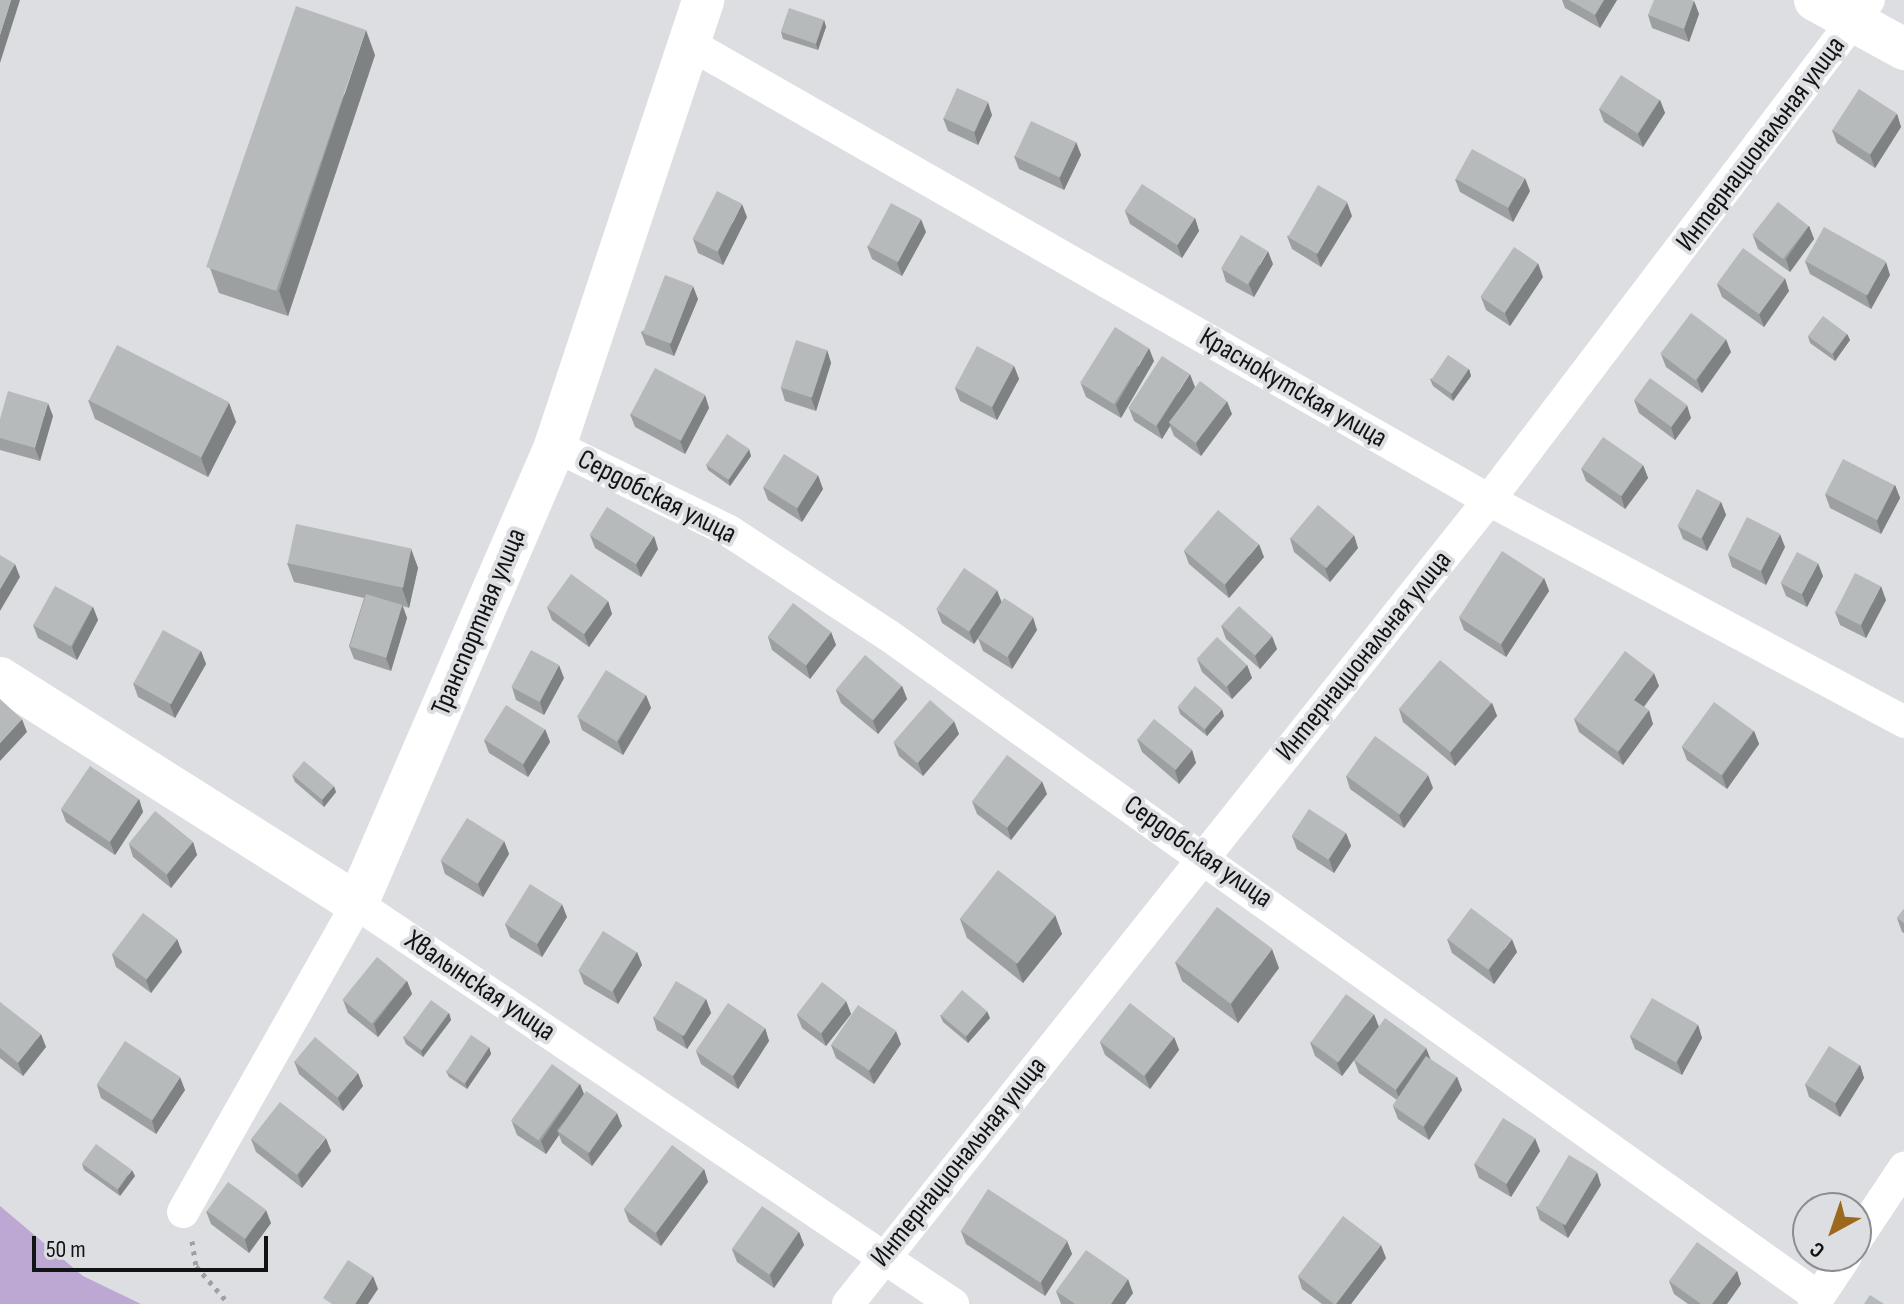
<!DOCTYPE html>
<html>
<head>
<meta charset="utf-8">
<style>
  body { margin:0 }
  #map { position:relative; width:1904px; height:1304px; overflow:hidden; background:#dcdee1; font-family:"Sofia Sans Condensed",sans-serif }
  div>[style] { position:absolute }
  .green>* { inset:0; background:#bda8d4 }
  .path>* { height:5px; margin-top:-2.5px; transform-origin:0; background:repeating-linear-gradient(90deg,#9ea0a2 0 4px,transparent 0 10px) }
  .minor>* { height:32px; margin:-16px; padding:0 16px; transform-origin:16px; border-radius:16px; background:#fff }
  .tertiary>* { height:42px; margin:-21px; padding:0 21px; transform-origin:21px; border-radius:21px; background:#fff }
  .wall>* { inset:0; background:#9da0a1 }
  .shaded-wall>* { inset:0; background:#7f8283 }
  .building>* { inset:0; background:#b6babb; transform-origin:0 0 }
  span { translate:-50% -50%; white-space:nowrap; text-align:center; line-height:1.15; -webkit-text-stroke:8px #dcdee1; paint-order:stroke }
  .street-label { font-size:28px; color:#121313 }
  .north { position:absolute; left:1792px; top:1192px; width:80px; height:80px; box-sizing:border-box; background:#dcdee1; border:2px solid #8b8d8f; border-radius:50%; rotate:220deg; font-size:22px; font-weight:700; line-height:32px; text-align:center; color:#121313 }
  .north::after { content:''; display:block; margin:auto; width:28px; height:36px; background:#9b681d; clip-path:polygon(50% 0,100% 100%,50% 72%,0 100%) }
  .scale { position:absolute; left:32px; top:1236px; width:236px; height:36px; box-sizing:border-box; border:4px solid #121313; border-top:0; padding-left:10px; font-size:24px; line-height:28px; white-space:nowrap; color:#121313; -webkit-text-stroke:6px #dcdee1; paint-order:stroke }
</style>
</head>
<body>
<div id="map">
  <div class="green">
    <i style="clip-path:polygon(0 1206px,83px 1276px,141px 1304px,0 1304px)"></i>
  </div>
  <div class="path">
    <i style="left:192px;top:1241px;width:25px;rotate:81deg"></i>
    <i style="left:196px;top:1266px;width:50px;rotate:49deg"></i>
  </div>
  <div class="minor">
    <i style="left:688px;top:43px;width:922px;rotate:29.71deg"></i>
    <i style="left:1489px;top:500px;width:471px;rotate:28.1deg"></i>
    <i style="left:555px;top:446px;width:194px;rotate:26deg"></i>
    <i style="left:729px;top:531px;width:190px;rotate:33.2deg"></i>
    <i style="left:888px;top:635px;width:1142px;rotate:35.44deg"></i>
    <i style="left:183px;top:1212px;width:354px;rotate:-60.5deg"></i>
    <i style="left:357px;top:904px;width:718px;rotate:33.87deg"></i>
    <i style="left:1856px;top:1240px;width:87px;rotate:-56.3deg"></i>
    <i style="left:848px;top:1304px;width:1028px;rotate:-51.44deg"></i>
    <i style="left:1489px;top:500px;width:628px;rotate:-52.77deg"></i>
    <i style="left:1814px;top:1304px;width:58px;rotate:-56.3deg"></i>
  </div>
  <div class="tertiary">
    <i style="left:1815px;top:0;width:102px;rotate:28.8deg"></i>
    <i style="left:0;top:678px;width:423px;rotate:32.3deg"></i>
    <i style="left:357px;top:904px;width:499px;rotate:-66.6deg"></i>
    <i style="left:555px;top:446px;width:470px;rotate:-71.6deg"></i>
  </div>
  <div class="wall">
    <i style="clip-path:polygon(1562px 0,1617px 0,1600px 28px,1565px 8px)"></i>
    <i style="clip-path:polygon(1694px 1px,1699px 14px,1689px 42px,1652px 28px,1648px 15px)"></i>
    <i style="clip-path:polygon(824px 20px,826px 27px,818px 50px,783px 39px,781px 32px)"></i>
    <i style="clip-path:polygon(375px 55px,288px 316px,219px 293px,210px 268px)"></i>
    <i style="clip-path:polygon(1660px 100px,1665px 113px,1643px 147px,1604px 122px,1599px 109px)"></i>
    <i style="clip-path:polygon(1897px 114px,1901px 127px,1875px 168px,1837px 143px,1832px 130px)"></i>
    <i style="clip-path:polygon(992px 115px,978px 145px,948px 131px,943px 118px)"></i>
    <i style="clip-path:polygon(1076px 142px,1081px 155px,1064px 190px,1019px 169px,1014px 156px)"></i>
    <i style="clip-path:polygon(1455px 179px,1530px 191px,1513px 222px,1460px 192px)"></i>
    <i style="clip-path:polygon(1125px 211px,1195px 218px,1199px 231px,1182px 258px,1130px 224px)"></i>
    <i style="clip-path:polygon(1352px 216px,1321px 267px,1292px 249px,1287px 236px)"></i>
    <i style="clip-path:polygon(747px 217px,723px 265px,698px 253px,693px 239px)"></i>
    <i style="clip-path:polygon(1809px 226px,1814px 239px,1790px 272px,1758px 249px,1753px 236px)"></i>
    <i style="clip-path:polygon(926px 232px,902px 276px,872px 259px,867px 246px)"></i>
    <i style="clip-path:polygon(1805px 261px,1890px 275px,1871px 309px,1810px 274px)"></i>
    <i style="clip-path:polygon(1273px 264px,1254px 297px,1226px 282px,1222px 269px)"></i>
    <i style="clip-path:polygon(1543px 277px,1510px 326px,1486px 310px,1481px 297px)"></i>
    <i style="clip-path:polygon(1717px 284px,1789px 291px,1764px 327px,1722px 297px)"></i>
    <i style="clip-path:polygon(698px 299px,674px 356px,646px 345px,641px 332px)"></i>
    <i style="clip-path:polygon(1847px 334px,1850px 340px,1835px 361px,1810px 343px,1808px 336px)"></i>
    <i style="clip-path:polygon(827px 350px,831px 363px,816px 411px,785px 401px,781px 388px)"></i>
    <i style="clip-path:polygon(1731px 352px,1702px 393px,1666px 367px,1661px 354px)"></i>
    <i style="clip-path:polygon(1154px 361px,1121px 418px,1086px 397px,1081px 384px)"></i>
    <i style="clip-path:polygon(1014px 366px,1019px 379px,997px 420px,960px 401px,955px 388px)"></i>
    <i style="clip-path:polygon(1469px 369px,1471px 376px,1453px 401px,1433px 386px,1430px 379px)"></i>
    <i style="clip-path:polygon(1195px 387px,1187px 399px,1232px 414px,1201px 456px,1174px 436px,1170px 426px,1162px 439px,1134px 421px,1129px 408px)"></i>
    <i style="clip-path:polygon(705px 395px,709px 408px,685px 454px,635px 427px,630px 414px)"></i>
    <i style="clip-path:polygon(88px 400px,229px 403px,236px 422px,208px 477px,95px 419px)"></i>
    <i style="clip-path:polygon(1634px 400px,1691px 418px,1675px 440px,1639px 413px)"></i>
    <i style="clip-path:polygon(53px 416px,40px 461px,0 450px,0 419px)"></i>
    <i style="clip-path:polygon(751px 456px,730px 486px,708px 470px,706px 464px)"></i>
    <i style="clip-path:polygon(1643px 465px,1648px 478px,1625px 509px,1586px 481px,1581px 468px)"></i>
    <i style="clip-path:polygon(1895px 485px,1900px 498px,1881px 534px,1830px 508px,1825px 494px)"></i>
    <i style="clip-path:polygon(763px 487px,823px 489px,802px 522px,768px 500px)"></i>
    <i style="clip-path:polygon(1721px 502px,1726px 515px,1707px 551px,1683px 539px,1678px 526px)"></i>
    <i style="clip-path:polygon(590px 535px,658px 549px,641px 577px,595px 548px)"></i>
    <i style="clip-path:polygon(1290px 538px,1358px 548px,1330px 582px,1294px 552px)"></i>
    <i style="clip-path:polygon(1785px 547px,1766px 585px,1732px 567px,1728px 554px)"></i>
    <i style="clip-path:polygon(411px 549px,418px 568px,409px 608px,403px 606px,407px 618px,391px 671px,354px 659px,349px 646px,364px 598px,294px 582px,287px 563px)"></i>
    <i style="clip-path:polygon(1184px 551px,1264px 557px,1229px 598px,1189px 564px)"></i>
    <i style="clip-path:polygon(1823px 576px,1807px 607px,1786px 596px,1781px 583px)"></i>
    <i style="clip-path:polygon(1544px 578px,1549px 591px,1506px 657px,1464px 630px,1459px 617px)"></i>
    <i style="clip-path:polygon(1886px 600px,1866px 638px,1840px 625px,1835px 612px)"></i>
    <i style="clip-path:polygon(608px 601px,612px 614px,589px 647px,552px 620px,547px 607px)"></i>
    <i style="clip-path:polygon(1001px 602px,1037px 630px,1012px 669px,983px 651px,978px 638px,974px 644px,942px 623px,937px 610px)"></i>
    <i style="clip-path:polygon(93px 607px,98px 620px,77px 660px,38px 638px,33px 625px)"></i>
    <i style="clip-path:polygon(1221px 625px,1277px 649px,1260px 669px,1226px 639px)"></i>
    <i style="clip-path:polygon(831px 632px,836px 645px,810px 679px,772px 650px,768px 637px)"></i>
    <i style="clip-path:polygon(201px 651px,206px 664px,175px 718px,138px 697px,133px 683px)"></i>
    <i style="clip-path:polygon(1197px 659px,1247px 665px,1252px 678px,1232px 699px,1202px 672px)"></i>
    <i style="clip-path:polygon(564px 678px,544px 715px,516px 700px,512px 687px)"></i>
    <i style="clip-path:polygon(902px 686px,907px 699px,878px 734px,841px 703px,836px 690px)"></i>
    <i style="clip-path:polygon(1659px 686px,1644px 707px,1653px 724px,1623px 765px,1579px 732px,1574px 719px)"></i>
    <i style="clip-path:polygon(646px 695px,651px 708px,623px 755px,582px 730px,578px 717px)"></i>
    <i style="clip-path:polygon(1492px 703px,1497px 716px,1455px 766px,1403px 722px,1399px 709px)"></i>
    <i style="clip-path:polygon(1178px 707px,1224px 716px,1207px 736px,1180px 714px)"></i>
    <i style="clip-path:polygon(545px 729px,550px 742px,528px 777px,489px 753px,484px 740px)"></i>
    <i style="clip-path:polygon(1754px 731px,1759px 744px,1727px 789px,1687px 760px,1682px 747px)"></i>
    <i style="clip-path:polygon(959px 734px,923px 776px,899px 756px,894px 743px)"></i>
    <i style="clip-path:polygon(1137px 739px,1192px 750px,1196px 763px,1179px 784px,1142px 752px)"></i>
    <i style="clip-path:polygon(292px 775px,336px 792px,324px 807px,295px 782px)"></i>
    <i style="clip-path:polygon(1346px 776px,1433px 788px,1404px 828px,1350px 789px)"></i>
    <i style="clip-path:polygon(1047px 794px,1011px 840px,977px 814px,972px 801px)"></i>
    <i style="clip-path:polygon(139px 799px,143px 812px,115px 855px,66px 822px,61px 809px)"></i>
    <i style="clip-path:polygon(1346px 833px,1351px 846px,1334px 873px,1297px 849px,1292px 836px)"></i>
    <i style="clip-path:polygon(504px 841px,509px 854px,483px 897px,445px 874px,441px 861px)"></i>
    <i style="clip-path:polygon(193px 842px,197px 855px,171px 888px,133px 857px,129px 844px)"></i>
    <i style="clip-path:polygon(1904px 909px,1904px 933px,1902px 932px,1897px 918px)"></i>
    <i style="clip-path:polygon(1055px 915px,1062px 934px,1023px 983px,967px 938px,960px 919px)"></i>
    <i style="clip-path:polygon(567px 917px,542px 957px,510px 937px,505px 924px)"></i>
    <i style="clip-path:polygon(177px 939px,182px 952px,151px 993px,116px 967px,112px 954px)"></i>
    <i style="clip-path:polygon(1447px 939px,1517px 952px,1494px 984px,1452px 953px)"></i>
    <i style="clip-path:polygon(637px 952px,642px 965px,618px 1004px,584px 984px,579px 971px)"></i>
    <i style="clip-path:polygon(1175px 962px,1279px 968px,1238px 1023px,1182px 981px)"></i>
    <i style="clip-path:polygon(407px 981px,412px 994px,378px 1037px,348px 1013px,343px 1000px)"></i>
    <i style="clip-path:polygon(706px 999px,711px 1013px,687px 1049px,657px 1030px,653px 1017px)"></i>
    <i style="clip-path:polygon(846px 1001px,851px 1014px,826px 1046px,802px 1028px,797px 1015px)"></i>
    <i style="clip-path:polygon(0 1002px,46px 1047px,23px 1076px,0 1058px)"></i>
    <i style="clip-path:polygon(449px 1013px,451px 1020px,423px 1057px,406px 1044px,403px 1037px)"></i>
    <i style="clip-path:polygon(940px 1015px,990px 1018px,968px 1043px,943px 1022px)"></i>
    <i style="clip-path:polygon(1698px 1025px,1702px 1038px,1682px 1075px,1635px 1049px,1630px 1036px)"></i>
    <i style="clip-path:polygon(1379px 1027px,1426px 1048px,1431px 1060px,1457px 1077px,1462px 1090px,1429px 1140px,1398px 1119px,1393px 1106px,1397px 1100px,1359px 1073px,1354px 1060px,1360px 1052px,1342px 1076px,1315px 1056px,1310px 1042px)"></i>
    <i style="clip-path:polygon(765px 1028px,769px 1041px,738px 1089px,701px 1064px,696px 1051px)"></i>
    <i style="clip-path:polygon(1174px 1037px,1179px 1050px,1150px 1089px,1105px 1055px,1100px 1042px)"></i>
    <i style="clip-path:polygon(901px 1044px,874px 1084px,836px 1058px,831px 1045px)"></i>
    <i style="clip-path:polygon(489px 1047px,491px 1054px,467px 1089px,449px 1077px,446px 1071px)"></i>
    <i style="clip-path:polygon(294px 1061px,363px 1086px,343px 1111px,299px 1074px)"></i>
    <i style="clip-path:polygon(1860px 1065px,1864px 1078px,1840px 1117px,1809px 1097px,1805px 1084px)"></i>
    <i style="clip-path:polygon(580px 1084px,584px 1094px,622px 1126px,592px 1166px,562px 1143px,559px 1135px,546px 1154px,517px 1135px,512px 1122px)"></i>
    <i style="clip-path:polygon(97px 1085px,185px 1090px,156px 1134px,101px 1098px)"></i>
    <i style="clip-path:polygon(251px 1139px,331px 1151px,302px 1188px,256px 1152px)"></i>
    <i style="clip-path:polygon(1540px 1151px,1511px 1197px,1479px 1178px,1474px 1164px)"></i>
    <i style="clip-path:polygon(82px 1164px,135px 1176px,120px 1196px,84px 1170px)"></i>
    <i style="clip-path:polygon(704px 1169px,708px 1182px,661px 1246px,629px 1222px,624px 1209px)"></i>
    <i style="clip-path:polygon(1601px 1185px,1568px 1238px,1540px 1220px,1536px 1207px)"></i>
    <i style="clip-path:polygon(206px 1211px,271px 1223px,249px 1253px,211px 1224px)"></i>
    <i style="clip-path:polygon(961px 1231px,1067px 1241px,1072px 1254px,1045px 1296px,966px 1244px)"></i>
    <i style="clip-path:polygon(799px 1232px,804px 1245px,774px 1288px,737px 1262px,732px 1249px)"></i>
    <i style="clip-path:polygon(1386px 1258px,1351px 1304px,1322px 1304px,1302px 1289px,1298px 1276px)"></i>
    <i style="clip-path:polygon(1737px 1271px,1741px 1284px,1727px 1304px,1688px 1304px,1674px 1294px,1669px 1281px)"></i>
    <i style="clip-path:polygon(1056px 1291px,1133px 1293px,1125px 1304px,1061px 1304px)"></i>
  </div>
  <div class="shaded-wall">
    <i style="clip-path:polygon(11px 0,20px 0,0 63px,0 35px)"></i>
    <i style="clip-path:polygon(1604px 0,1617px 0,1600px 28px,1595px 15px)"></i>
    <i style="clip-path:polygon(1694px 1px,1699px 14px,1689px 42px,1684px 29px)"></i>
    <i style="clip-path:polygon(824px 20px,826px 27px,818px 50px,816px 44px)"></i>
    <i style="clip-path:polygon(366px 30px,375px 55px,288px 316px,279px 291px)"></i>
    <i style="clip-path:polygon(1660px 100px,1665px 113px,1643px 147px,1638px 134px)"></i>
    <i style="clip-path:polygon(988px 102px,992px 115px,978px 145px,974px 132px)"></i>
    <i style="clip-path:polygon(1897px 114px,1901px 127px,1875px 168px,1870px 155px)"></i>
    <i style="clip-path:polygon(1076px 142px,1081px 155px,1064px 190px,1059px 177px)"></i>
    <i style="clip-path:polygon(1525px 178px,1530px 191px,1513px 222px,1508px 209px)"></i>
    <i style="clip-path:polygon(1347px 202px,1352px 216px,1321px 267px,1316px 253px)"></i>
    <i style="clip-path:polygon(742px 204px,747px 217px,723px 265px,718px 252px)"></i>
    <i style="clip-path:polygon(1195px 218px,1199px 231px,1182px 258px,1177px 245px)"></i>
    <i style="clip-path:polygon(921px 219px,926px 232px,902px 276px,897px 263px)"></i>
    <i style="clip-path:polygon(1809px 226px,1814px 239px,1790px 272px,1786px 259px)"></i>
    <i style="clip-path:polygon(1268px 251px,1273px 264px,1254px 297px,1249px 284px)"></i>
    <i style="clip-path:polygon(1886px 262px,1890px 275px,1871px 309px,1866px 296px)"></i>
    <i style="clip-path:polygon(1538px 263px,1543px 277px,1510px 326px,1505px 313px)"></i>
    <i style="clip-path:polygon(1785px 278px,1789px 291px,1764px 327px,1759px 314px)"></i>
    <i style="clip-path:polygon(693px 286px,698px 299px,674px 356px,669px 343px)"></i>
    <i style="clip-path:polygon(1847px 334px,1850px 340px,1835px 361px,1833px 354px)"></i>
    <i style="clip-path:polygon(1726px 339px,1731px 352px,1702px 393px,1697px 380px)"></i>
    <i style="clip-path:polygon(1149px 348px,1154px 361px,1121px 418px,1116px 405px)"></i>
    <i style="clip-path:polygon(827px 350px,831px 363px,816px 411px,811px 398px)"></i>
    <i style="clip-path:polygon(1014px 366px,1019px 379px,997px 420px,992px 407px)"></i>
    <i style="clip-path:polygon(1469px 369px,1471px 376px,1453px 401px,1451px 394px)"></i>
    <i style="clip-path:polygon(1190px 374px,1195px 387px,1171px 425px,1170px 423px,1170px 426px,1162px 439px,1157px 426px)"></i>
    <i style="clip-path:polygon(705px 395px,709px 408px,685px 454px,680px 441px)"></i>
    <i style="clip-path:polygon(1227px 401px,1232px 414px,1201px 456px,1196px 443px)"></i>
    <i style="clip-path:polygon(48px 403px,53px 416px,40px 461px,35px 448px)"></i>
    <i style="clip-path:polygon(229px 403px,236px 422px,208px 477px,201px 458px)"></i>
    <i style="clip-path:polygon(1687px 405px,1691px 418px,1675px 440px,1671px 427px)"></i>
    <i style="clip-path:polygon(749px 449px,751px 456px,730px 486px,728px 479px)"></i>
    <i style="clip-path:polygon(1643px 465px,1648px 478px,1625px 509px,1621px 496px)"></i>
    <i style="clip-path:polygon(818px 475px,823px 489px,802px 522px,797px 509px)"></i>
    <i style="clip-path:polygon(1895px 485px,1900px 498px,1881px 534px,1877px 521px)"></i>
    <i style="clip-path:polygon(1721px 502px,1726px 515px,1707px 551px,1702px 538px)"></i>
    <i style="clip-path:polygon(1780px 534px,1785px 547px,1766px 585px,1761px 571px)"></i>
    <i style="clip-path:polygon(1354px 535px,1358px 548px,1330px 582px,1325px 568px)"></i>
    <i style="clip-path:polygon(654px 536px,658px 549px,641px 577px,636px 564px)"></i>
    <i style="clip-path:polygon(1259px 544px,1264px 557px,1229px 598px,1225px 585px)"></i>
    <i style="clip-path:polygon(411px 549px,418px 568px,409px 608px,402px 588px)"></i>
    <i style="clip-path:polygon(1818px 563px,1823px 576px,1807px 607px,1802px 594px)"></i>
    <i style="clip-path:polygon(15px 564px,20px 577px,0 611px,0 589px)"></i>
    <i style="clip-path:polygon(1544px 578px,1549px 591px,1506px 657px,1501px 644px)"></i>
    <i style="clip-path:polygon(1881px 586px,1886px 600px,1866px 638px,1861px 625px)"></i>
    <i style="clip-path:polygon(997px 590px,1002px 603px,974px 644px,969px 631px)"></i>
    <i style="clip-path:polygon(608px 601px,612px 614px,589px 647px,584px 634px)"></i>
    <i style="clip-path:polygon(402px 605px,407px 618px,391px 671px,386px 658px)"></i>
    <i style="clip-path:polygon(93px 607px,98px 620px,77px 660px,72px 647px)"></i>
    <i style="clip-path:polygon(1033px 617px,1037px 630px,1012px 669px,1008px 656px)"></i>
    <i style="clip-path:polygon(831px 632px,836px 645px,810px 679px,806px 666px)"></i>
    <i style="clip-path:polygon(1272px 636px,1277px 649px,1260px 669px,1255px 656px)"></i>
    <i style="clip-path:polygon(201px 651px,206px 664px,175px 718px,170px 705px)"></i>
    <i style="clip-path:polygon(559px 665px,564px 678px,544px 715px,540px 702px)"></i>
    <i style="clip-path:polygon(1247px 665px,1252px 678px,1232px 699px,1227px 686px)"></i>
    <i style="clip-path:polygon(1654px 673px,1659px 686px,1639px 713px,1634px 700px)"></i>
    <i style="clip-path:polygon(902px 686px,907px 699px,878px 734px,873px 721px)"></i>
    <i style="clip-path:polygon(646px 695px,651px 708px,623px 755px,618px 742px)"></i>
    <i style="clip-path:polygon(1492px 703px,1497px 716px,1455px 766px,1450px 753px)"></i>
    <i style="clip-path:polygon(1222px 709px,1224px 716px,1207px 736px,1205px 730px)"></i>
    <i style="clip-path:polygon(1649px 710px,1653px 724px,1623px 765px,1618px 752px)"></i>
    <i style="clip-path:polygon(22px 719px,27px 732px,0 761px,0 743px)"></i>
    <i style="clip-path:polygon(954px 721px,959px 734px,923px 776px,918px 763px)"></i>
    <i style="clip-path:polygon(545px 729px,550px 742px,528px 777px,523px 764px)"></i>
    <i style="clip-path:polygon(1754px 731px,1759px 744px,1727px 789px,1722px 776px)"></i>
    <i style="clip-path:polygon(1192px 750px,1196px 763px,1179px 784px,1175px 770px)"></i>
    <i style="clip-path:polygon(1428px 775px,1433px 788px,1404px 828px,1399px 815px)"></i>
    <i style="clip-path:polygon(1042px 781px,1047px 794px,1011px 840px,1007px 827px)"></i>
    <i style="clip-path:polygon(334px 786px,336px 792px,324px 807px,322px 800px)"></i>
    <i style="clip-path:polygon(139px 799px,143px 812px,115px 855px,110px 842px)"></i>
    <i style="clip-path:polygon(1346px 833px,1351px 846px,1334px 873px,1329px 859px)"></i>
    <i style="clip-path:polygon(504px 841px,509px 854px,483px 897px,478px 884px)"></i>
    <i style="clip-path:polygon(193px 842px,197px 855px,171px 888px,167px 875px)"></i>
    <i style="clip-path:polygon(562px 904px,567px 917px,542px 957px,537px 944px)"></i>
    <i style="clip-path:polygon(1055px 915px,1062px 934px,1023px 983px,1016px 964px)"></i>
    <i style="clip-path:polygon(177px 939px,182px 952px,151px 993px,146px 980px)"></i>
    <i style="clip-path:polygon(1512px 939px,1517px 952px,1494px 984px,1489px 970px)"></i>
    <i style="clip-path:polygon(1272px 949px,1279px 968px,1238px 1023px,1231px 1004px)"></i>
    <i style="clip-path:polygon(637px 952px,642px 965px,618px 1004px,613px 991px)"></i>
    <i style="clip-path:polygon(407px 981px,412px 994px,378px 1037px,374px 1024px)"></i>
    <i style="clip-path:polygon(706px 999px,711px 1013px,687px 1049px,682px 1036px)"></i>
    <i style="clip-path:polygon(846px 1001px,851px 1014px,826px 1046px,821px 1033px)"></i>
    <i style="clip-path:polygon(987px 1011px,990px 1018px,968px 1043px,966px 1037px)"></i>
    <i style="clip-path:polygon(449px 1013px,451px 1020px,423px 1057px,421px 1051px)"></i>
    <i style="clip-path:polygon(1374px 1014px,1379px 1027px,1342px 1076px,1337px 1063px)"></i>
    <i style="clip-path:polygon(1698px 1025px,1702px 1038px,1682px 1075px,1677px 1062px)"></i>
    <i style="clip-path:polygon(765px 1028px,769px 1041px,738px 1089px,733px 1076px)"></i>
    <i style="clip-path:polygon(896px 1031px,901px 1044px,874px 1084px,869px 1071px)"></i>
    <i style="clip-path:polygon(41px 1034px,46px 1047px,23px 1076px,18px 1063px)"></i>
    <i style="clip-path:polygon(1174px 1037px,1179px 1050px,1150px 1089px,1145px 1076px)"></i>
    <i style="clip-path:polygon(489px 1047px,491px 1054px,467px 1089px,465px 1083px)"></i>
    <i style="clip-path:polygon(1426px 1048px,1431px 1061px,1401px 1103px,1396px 1090px)"></i>
    <i style="clip-path:polygon(1860px 1065px,1864px 1078px,1840px 1117px,1835px 1104px)"></i>
    <i style="clip-path:polygon(358px 1073px,363px 1086px,343px 1111px,338px 1098px)"></i>
    <i style="clip-path:polygon(180px 1077px,185px 1090px,156px 1134px,152px 1121px)"></i>
    <i style="clip-path:polygon(1457px 1077px,1462px 1090px,1429px 1140px,1424px 1127px)"></i>
    <i style="clip-path:polygon(580px 1084px,585px 1097px,557px 1130px,559px 1135px,546px 1154px,541px 1141px)"></i>
    <i style="clip-path:polygon(617px 1113px,622px 1126px,592px 1166px,588px 1153px)"></i>
    <i style="clip-path:polygon(326px 1138px,331px 1151px,302px 1188px,298px 1175px)"></i>
    <i style="clip-path:polygon(1535px 1138px,1540px 1151px,1511px 1197px,1506px 1184px)"></i>
    <i style="clip-path:polygon(704px 1169px,708px 1182px,661px 1246px,656px 1233px)"></i>
    <i style="clip-path:polygon(132px 1170px,135px 1176px,120px 1196px,118px 1190px)"></i>
    <i style="clip-path:polygon(1597px 1172px,1601px 1185px,1568px 1238px,1563px 1225px)"></i>
    <i style="clip-path:polygon(266px 1210px,271px 1223px,249px 1253px,245px 1240px)"></i>
    <i style="clip-path:polygon(799px 1232px,804px 1245px,774px 1288px,770px 1275px)"></i>
    <i style="clip-path:polygon(1067px 1241px,1072px 1254px,1045px 1296px,1041px 1282px)"></i>
    <i style="clip-path:polygon(1381px 1245px,1386px 1258px,1351px 1304px,1336px 1304px)"></i>
    <i style="clip-path:polygon(1737px 1271px,1741px 1284px,1727px 1304px,1712px 1304px)"></i>
    <i style="clip-path:polygon(373px 1276px,378px 1289px,368px 1304px,355px 1304px)"></i>
    <i style="clip-path:polygon(1128px 1279px,1133px 1293px,1125px 1304px,1111px 1304px)"></i>
  </div>
  <div class="building">
    <i style="clip-path:polygon(0 0,11px 0,0 35px)"></i>
    <i style="clip-path:polygon(1569px 0,1604px 0,1595px 15px)"></i>
    <i style="clip-path:polygon(1654px 0,1691px 0,1694px 1px,1684px 29px,1648px 15px)"></i>
    <i style="left:296px;top:6px;width:74px;height:276px;rotate:19deg"></i>
    <i style="left:789px;top:8px;width:37px;height:25px;rotate:19deg"></i>
    <i style="left:1621px;top:75px;width:46px;height:40px;rotate:33deg"></i>
    <i style="left:957px;top:88px;width:34px;height:33px;rotate:24deg"></i>
    <i style="left:1859px;top:89px;width:45px;height:49px;rotate:33deg"></i>
    <i style="left:1031px;top:121px;width:50px;height:39px;rotate:25deg"></i>
    <i style="left:1472px;top:149px;width:60px;height:34px;rotate:29deg"></i>
    <i style="left:1142px;top:184px;width:63px;height:32px;rotate:33deg"></i>
    <i style="left:1318px;top:185px;width:34px;height:60px;rotate:30deg"></i>
    <i style="left:717px;top:191px;width:28px;height:54px;rotate:27deg"></i>
    <i style="left:1778px;top:202px;width:39px;height:42px;rotate:38deg"></i>
    <i style="left:891px;top:203px;width:34px;height:49px;rotate:28deg"></i>
    <i style="left:1824px;top:227px;width:71px;height:39px;rotate:29deg"></i>
    <i style="left:1241px;top:235px;width:31px;height:39px;rotate:31deg"></i>
    <i style="left:1514px;top:247px;width:29px;height:60px;rotate:34deg"></i>
    <i style="left:1743px;top:248px;width:52px;height:44px;rotate:36deg"></i>
    <i style="left:665px;top:275px;width:30px;height:62px;rotate:21deg"></i>
    <i style="left:1691px;top:313px;width:44px;height:51px;rotate:37deg"></i>
    <i style="left:1823px;top:316px;width:30px;height:25px;rotate:37deg"></i>
    <i style="left:1115px;top:327px;width:40px;height:66px;rotate:32deg"></i>
    <i style="left:796px;top:340px;width:33px;height:50px;rotate:18deg"></i>
    <i style="left:117px;top:345px;width:126px;height:62px;rotate:27deg"></i>
    <i style="left:977px;top:346px;width:42px;height:47px;rotate:28deg"></i>
    <i style="left:1448px;top:355px;width:25px;height:30px;rotate:34deg"></i>
    <i style="left:1162px;top:356px;width:33px;height:62px;rotate:33deg"></i>
    <i style="left:655px;top:368px;width:57px;height:52px;rotate:28deg"></i>
    <i style="left:1650px;top:378px;width:46px;height:27px;rotate:36deg"></i>
    <i style="left:1200px;top:381px;width:34px;height:52px;rotate:37deg"></i>
    <i style="clip-path:polygon(8px 391px,48px 403px,35px 448px,0 438px,0 419px)"></i>
    <i style="left:727px;top:434px;width:27px;height:37px;rotate:34deg"></i>
    <i style="left:1603px;top:437px;width:49px;height:38px;rotate:35deg"></i>
    <i style="left:784px;top:454px;width:40px;height:39px;rotate:32deg"></i>
    <i style="left:1843px;top:459px;width:58px;height:39px;rotate:27deg"></i>
    <i style="left:1697px;top:489px;width:27px;height:42px;rotate:28deg"></i>
    <i style="left:1318px;top:505px;width:47px;height:43px;rotate:40deg"></i>
    <i style="left:607px;top:507px;width:55px;height:33px;rotate:32deg"></i>
    <i style="left:1218px;top:510px;width:53px;height:53px;rotate:40deg"></i>
    <i style="left:1747px;top:517px;width:37px;height:42px;rotate:27deg"></i>
    <i style="left:296px;top:524px;width:118px;height:40px;rotate:12deg"></i>
    <i style="left:1502px;top:551px;width:50px;height:79px;rotate:33deg"></i>
    <i style="left:1797px;top:552px;width:24px;height:35px;rotate:28deg"></i>
    <i style="clip-path:polygon(0 555px,15px 564px,0 589px)"></i>
    <i style="left:964px;top:568px;width:40px;height:50px;rotate:34deg"></i>
    <i style="left:1855px;top:573px;width:29px;height:44px;rotate:27deg"></i>
    <i style="left:571px;top:574px;width:46px;height:41px;rotate:36deg"></i>
    <i style="left:55px;top:586px;width:43px;height:45px;rotate:29deg"></i>
    <i style="left:366px;top:594px;width:38px;height:55px;rotate:17deg"></i>
    <i style="left:1004px;top:598px;width:35px;height:48px;rotate:33deg"></i>
    <i style="left:793px;top:603px;width:48px;height:42px;rotate:37deg"></i>
    <i style="left:1239px;top:606px;width:45px;height:26px;rotate:42deg"></i>
    <i style="left:163px;top:630px;width:43px;height:61px;rotate:29deg"></i>
    <i style="left:1217px;top:637px;width:41px;height:30px;rotate:43deg"></i>
    <i style="left:531px;top:650px;width:32px;height:42px;rotate:28deg"></i>
    <i style="clip-path:polygon(1625px 651px,1654px 673px,1634px 700px,1649px 710px,1618px 752px,1574px 719px)"></i>
    <i style="left:865px;top:655px;width:48px;height:45px;rotate:40deg"></i>
    <i style="left:1440px;top:660px;width:67px;height:64px;rotate:40deg"></i>
    <i style="left:606px;top:670px;width:47px;height:55px;rotate:32deg"></i>
    <i style="left:1195px;top:686px;width:35px;height:27px;rotate:40deg"></i>
    <i style="clip-path:polygon(0 699px,22px 719px,0 743px)"></i>
    <i style="left:930px;top:700px;width:32px;height:56px;rotate:41deg"></i>
    <i style="left:1714px;top:702px;width:49px;height:55px;rotate:36deg"></i>
    <i style="left:506px;top:705px;width:46px;height:41px;rotate:32deg"></i>
    <i style="left:1154px;top:719px;width:49px;height:26px;rotate:39deg"></i>
    <i style="left:1375px;top:736px;width:66px;height:49px;rotate:36deg"></i>
    <i style="left:1007px;top:755px;width:44px;height:58px;rotate:37deg"></i>
    <i style="left:304px;top:761px;width:39px;height:18px;rotate:40deg"></i>
    <i style="left:90px;top:766px;width:59px;height:52px;rotate:34deg"></i>
    <i style="left:1309px;top:809px;width:44px;height:32px;rotate:33deg"></i>
    <i style="left:155px;top:811px;width:49px;height:42px;rotate:39deg"></i>
    <i style="left:467px;top:818px;width:44px;height:50px;rotate:32deg"></i>
    <i style="left:998px;top:870px;width:73px;height:62px;rotate:38deg"></i>
    <i style="left:530px;top:884px;width:38px;height:47px;rotate:32deg"></i>
    <i style="left:1217px;top:907px;width:69px;height:69px;rotate:37deg"></i>
    <i style="left:1471px;top:908px;width:51px;height:39px;rotate:37deg"></i>
    <i style="clip-path:polygon(1904px 909px,1904px 923px,1897px 918px)"></i>
    <i style="left:143px;top:913px;width:43px;height:51px;rotate:37deg"></i>
    <i style="left:603px;top:931px;width:40px;height:47px;rotate:32deg"></i>
    <i style="left:377px;top:957px;width:38px;height:55px;rotate:39deg"></i>
    <i style="left:676px;top:981px;width:35px;height:43px;rotate:31deg"></i>
    <i style="left:822px;top:982px;width:31px;height:41px;rotate:38deg"></i>
    <i style="left:962px;top:990px;width:33px;height:33px;rotate:40deg"></i>
    <i style="left:1346px;top:994px;width:34px;height:60px;rotate:36deg"></i>
    <i style="left:1652px;top:998px;width:53px;height:44px;rotate:30deg"></i>
    <i style="left:431px;top:1000px;width:22px;height:46px;rotate:36deg"></i>
    <i style="clip-path:polygon(0 1002px,41px 1034px,18px 1063px,0 1048px)"></i>
    <i style="left:728px;top:1003px;width:45px;height:58px;rotate:34deg"></i>
    <i style="left:1130px;top:1003px;width:56px;height:49px;rotate:38deg"></i>
    <i style="left:858px;top:1005px;width:46px;height:48px;rotate:34deg"></i>
    <i style="left:1385px;top:1018px;width:51px;height:52px;rotate:36deg"></i>
    <i style="left:471px;top:1035px;width:22px;height:44px;rotate:34deg"></i>
    <i style="left:315px;top:1037px;width:56px;height:32px;rotate:40deg"></i>
    <i style="left:125px;top:1041px;width:66px;height:52px;rotate:33deg"></i>
    <i style="left:1829px;top:1046px;width:36px;height:45px;rotate:32deg"></i>
    <i style="left:1426px;top:1056px;width:37px;height:60px;rotate:34deg"></i>
    <i style="left:552px;top:1064px;width:34px;height:70px;rotate:36deg"></i>
    <i style="left:586px;top:1091px;width:38px;height:49px;rotate:35deg"></i>
    <i style="left:280px;top:1102px;width:58px;height:47px;rotate:38deg"></i>
    <i style="left:1503px;top:1118px;width:38px;height:54px;rotate:32deg"></i>
    <i style="left:96px;top:1144px;width:44px;height:24px;rotate:36deg"></i>
    <i style="left:672px;top:1145px;width:40px;height:80px;rotate:37deg"></i>
    <i style="left:1569px;top:1155px;width:33px;height:62px;rotate:31deg"></i>
    <i style="left:228px;top:1182px;width:47px;height:36px;rotate:36deg"></i>
    <i style="left:988px;top:1189px;width:95px;height:50px;rotate:33deg"></i>
    <i style="left:762px;top:1206px;width:45px;height:52px;rotate:35deg"></i>
    <i style="clip-path:polygon(1343px 1216px,1381px 1245px,1336px 1304px,1334px 1304px,1298px 1276px)"></i>
    <i style="clip-path:polygon(1697px 1242px,1737px 1271px,1712px 1304px,1701px 1304px,1669px 1281px)"></i>
    <i style="clip-path:polygon(1086px 1250px,1128px 1279px,1111px 1304px,1075px 1304px,1056px 1291px)"></i>
    <i style="clip-path:polygon(348px 1260px,373px 1276px,355px 1304px,332px 1304px,323px 1298px)"></i>
    <i style="clip-path:polygon(1870px 1295px,1884px 1304px,1864px 1304px)"></i>
  </div>
  <div class="street-label">
    <span style="left:1761px;top:144px;rotate:-53deg">Интернациональная улица</span>
    <span style="left:1293px;top:388px;rotate:30deg">Краснокутская улица</span>
    <span style="left:657px;top:497px;rotate:27deg">Сердобская улица</span>
    <span style="left:479px;top:622px;rotate:-67deg">Транспортная улица</span>
    <span style="left:1364px;top:656px;rotate:-51deg">Интернациональная улица</span>
    <span style="left:1198px;top:852px;rotate:35deg">Сердобская улица</span>
    <span style="left:480px;top:986px;rotate:34deg">Хвалынская улица</span>
    <span style="left:959px;top:1162px;rotate:-51deg">Интернациональная улица</span>
  </div>
  <div class="north">С</div>
  <div class="scale">50 m</div>
</div>
</body>
</html>
